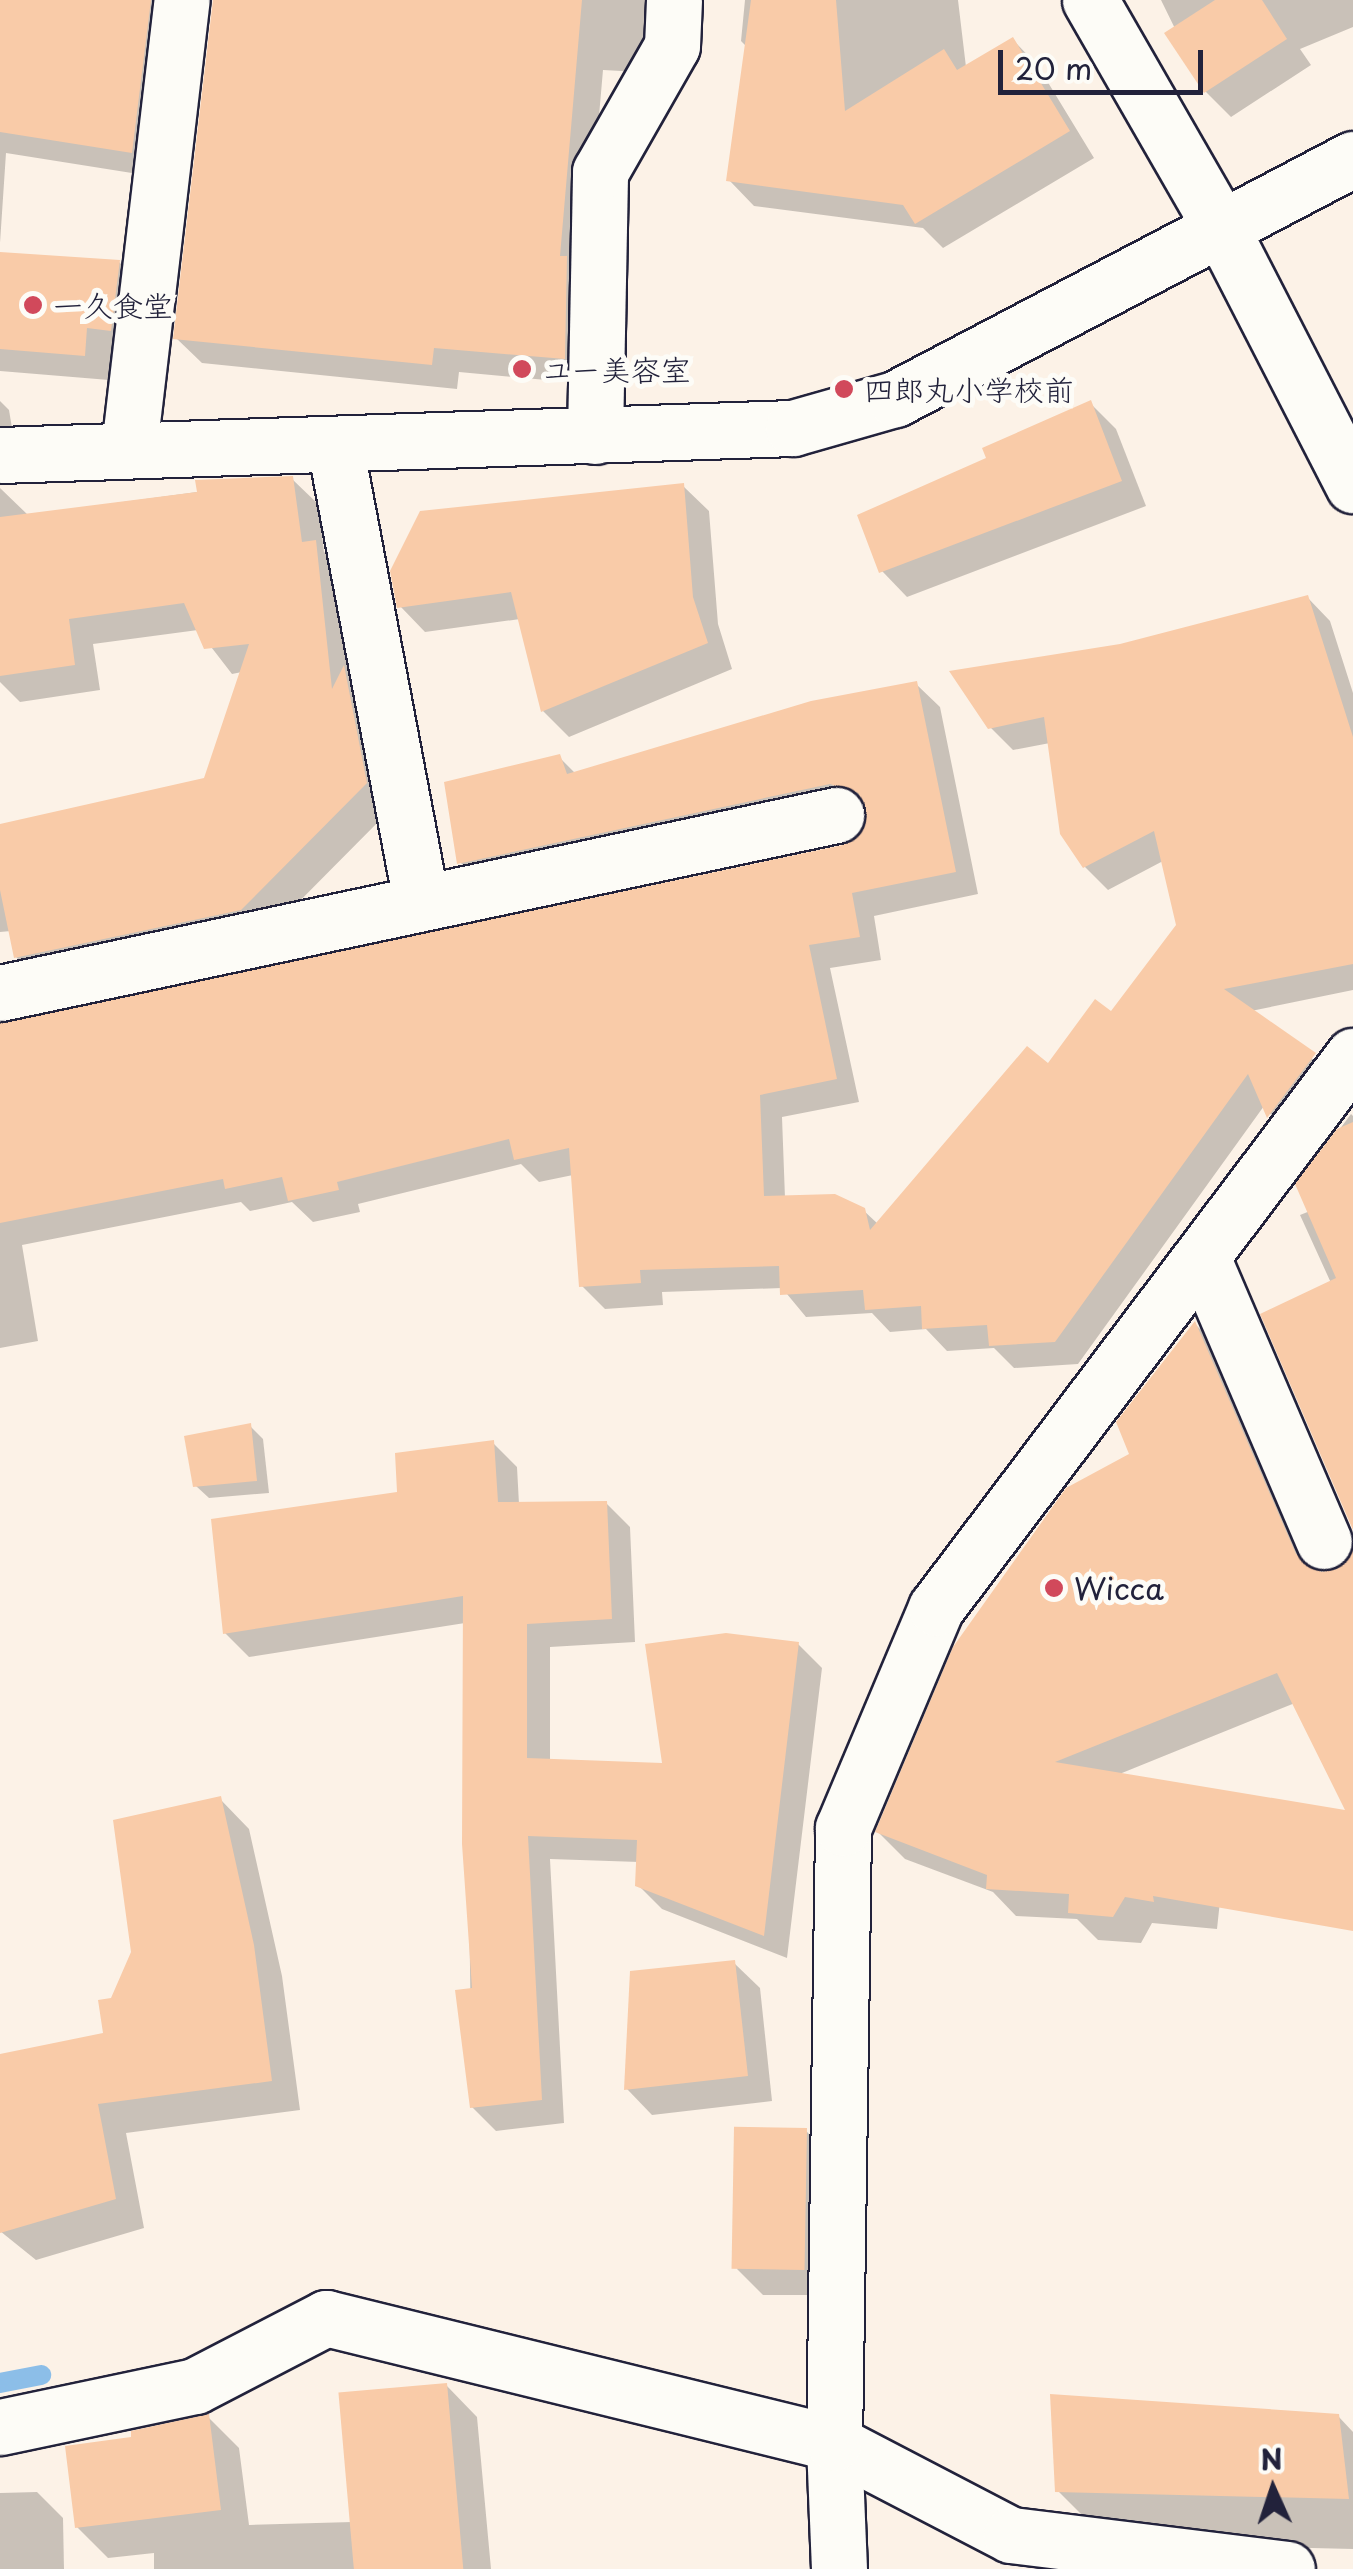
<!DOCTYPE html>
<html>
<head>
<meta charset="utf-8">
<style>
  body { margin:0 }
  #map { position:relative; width:1353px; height:2569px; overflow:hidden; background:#fcf2e7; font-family:"Playpen Sans","Klee One",sans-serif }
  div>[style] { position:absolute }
  .shadow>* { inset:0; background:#0003 }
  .stream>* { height:20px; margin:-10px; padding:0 10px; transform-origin:10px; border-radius:10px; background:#8cbee8 }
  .building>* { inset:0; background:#f9cba8; transform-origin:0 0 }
  .roads { filter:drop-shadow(2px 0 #22223b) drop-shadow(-2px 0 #22223b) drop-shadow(0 2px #22223b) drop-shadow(0 -2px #22223b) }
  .minor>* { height:55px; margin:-27.5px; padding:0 27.5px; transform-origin:27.5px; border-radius:27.5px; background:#fdfcf7 }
  .dots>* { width:28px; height:28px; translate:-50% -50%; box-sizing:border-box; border:5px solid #fdfcf7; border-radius:50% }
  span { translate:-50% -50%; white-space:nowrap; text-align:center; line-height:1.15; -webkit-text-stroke:10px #fdfcf7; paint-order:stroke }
  .poi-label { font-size:30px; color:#22223b }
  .left { translate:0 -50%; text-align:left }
  .north { position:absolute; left:1223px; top:2439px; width:100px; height:100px; -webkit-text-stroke:8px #fdfcf7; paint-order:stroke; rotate:357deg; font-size:28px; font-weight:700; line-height:40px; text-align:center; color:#22223b }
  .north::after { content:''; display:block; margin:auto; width:35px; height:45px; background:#22223b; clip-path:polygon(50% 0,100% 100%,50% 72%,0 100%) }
  .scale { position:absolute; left:998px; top:50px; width:205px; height:45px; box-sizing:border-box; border:5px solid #22223b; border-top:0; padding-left:12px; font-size:30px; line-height:35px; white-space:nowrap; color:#22223b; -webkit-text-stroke:8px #fdfcf7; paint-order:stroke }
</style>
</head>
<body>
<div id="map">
  <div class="shadow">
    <i style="clip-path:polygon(0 0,196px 0,157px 177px,6px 153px,0 243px)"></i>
    <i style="clip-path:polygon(214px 0,652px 0,658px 73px,603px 70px,585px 278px,590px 384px,459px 372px,457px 389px,202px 363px,176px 338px)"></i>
    <i style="clip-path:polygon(745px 0,958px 0,966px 67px,1013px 40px,1038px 66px,1094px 158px,943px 248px,923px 228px,754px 206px,729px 180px,747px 47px,741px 41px)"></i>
    <i style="clip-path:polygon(1161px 0,1353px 0,1353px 27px,1300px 49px,1311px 65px,1231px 117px,1206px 92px)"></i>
    <i style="clip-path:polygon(0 254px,119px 262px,144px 288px,136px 355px,112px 352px,109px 380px,0 371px)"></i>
    <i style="clip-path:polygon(0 401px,9px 410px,16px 452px,0 463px)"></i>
    <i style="clip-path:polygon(1090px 403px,1116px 429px,1146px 506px,907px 597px,882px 571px,989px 459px)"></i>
    <i style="clip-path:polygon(292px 479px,318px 504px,324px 552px,341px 568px,391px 809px,267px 934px,42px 982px,16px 957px,11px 931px,0 932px,0 828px,206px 780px,242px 672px,232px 674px,198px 630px,93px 644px,100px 690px,20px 702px,0 682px,0 488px,28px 515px)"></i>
    <i style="clip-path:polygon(683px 486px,709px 511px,718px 624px,732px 669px,569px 737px,543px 711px,520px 619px,425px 632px,400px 606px)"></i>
    <i style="clip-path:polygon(1307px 597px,1330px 621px,1353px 693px,1353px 990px,1251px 1011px,1337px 1078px,1291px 1139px,1264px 1106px,1078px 1364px,1014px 1368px,994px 1348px,947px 1351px,926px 1329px,890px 1332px,872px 1313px,806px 1317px,782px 1288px,662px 1292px,663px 1305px,605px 1309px,582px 1286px,573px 1175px,539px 1182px,521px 1164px,358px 1204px,360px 1212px,313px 1222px,292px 1202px,250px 1211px,241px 1202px,22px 1245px,38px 1341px,0 1348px,0 1023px,843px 848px,860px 839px,869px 811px,855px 806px,483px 886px,460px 862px,559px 757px,576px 774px,916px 684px,940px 707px,978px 894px,874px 916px,881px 960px,830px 968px,859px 1102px,782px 1117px,785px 1198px,863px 1210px,878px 1224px,1112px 1015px,1178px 926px,1163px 861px,1108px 890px,1085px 867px,1050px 743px,1013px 750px,990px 727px,1120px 646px)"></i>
    <i style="clip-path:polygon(1351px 1114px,1353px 1116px,1353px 1523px,1331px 1283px,1300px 1215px,1310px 1211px,1298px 1185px)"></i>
    <i style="clip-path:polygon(1195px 1324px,1222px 1351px,1317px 1572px,1352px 1561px,1353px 1550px,1353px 1821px,1295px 1703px,1117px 1775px,1229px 1817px,1217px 1929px,1152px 1923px,1141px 1943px,1098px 1940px,1077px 1919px,1016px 1916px,993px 1892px,905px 1859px,878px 1832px,1132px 1456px)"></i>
    <i style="clip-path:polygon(250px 1426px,263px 1439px,269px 1493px,209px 1498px,196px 1486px)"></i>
    <i style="clip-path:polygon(493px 1443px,517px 1467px,519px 1504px,606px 1503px,630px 1527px,635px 1642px,550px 1647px,550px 1762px,665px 1765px,798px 1644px,822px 1668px,787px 1958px,662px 1909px,638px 1885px,639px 1862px,550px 1859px,564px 2123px,496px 2131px,472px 2107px,465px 1623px,249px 1657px,225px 1633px,399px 1494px)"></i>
    <i style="clip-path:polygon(220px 1799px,249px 1829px,282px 1976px,300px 2110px,126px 2133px,144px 2228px,36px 2260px,0 2231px,0 2057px,106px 2035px,113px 2000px)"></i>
    <i style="clip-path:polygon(734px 1963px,760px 1988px,772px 2101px,652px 2115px,627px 2089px)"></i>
    <i style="clip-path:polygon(806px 2131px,832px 2156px,830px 2295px,763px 2295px,737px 2269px)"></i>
    <i style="clip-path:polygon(446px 2385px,477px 2417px,491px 2569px,154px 2569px,154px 2553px,108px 2558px,77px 2527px,134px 2439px,208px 2417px,239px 2448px,249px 2525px,352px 2522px)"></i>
    <i style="clip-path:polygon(1338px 2416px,1353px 2432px,1353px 2549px,1110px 2543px,1057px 2490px)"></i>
    <i style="clip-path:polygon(37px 2492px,63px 2518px,64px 2569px,0 2569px,0 2493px)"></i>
  </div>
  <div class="stream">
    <i style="left:0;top:2383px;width:42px;rotate:-11deg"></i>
  </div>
  <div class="building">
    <i style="clip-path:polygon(0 0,151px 0,132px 153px,0 132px)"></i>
    <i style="clip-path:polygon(213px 0,582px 0,560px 256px,567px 256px,565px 359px,434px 348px,432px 365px,173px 339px)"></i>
    <i style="clip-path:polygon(751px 0,836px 0,845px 111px,944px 49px,957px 70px,1013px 37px,1070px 131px,915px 224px,903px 205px,726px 181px)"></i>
    <i style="clip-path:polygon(1215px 0,1262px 0,1287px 39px,1204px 93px,1164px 33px)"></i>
    <i style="clip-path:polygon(0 252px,120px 260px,111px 331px,87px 328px,85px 356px,0 349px)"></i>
    <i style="clip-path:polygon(1091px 400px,1122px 481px,879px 573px,857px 515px,986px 458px,982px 448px)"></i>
    <i style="clip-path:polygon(293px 476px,302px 542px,316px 540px,332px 689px,344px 665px,367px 783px,241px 910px,14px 958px,0 890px,0 824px,204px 778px,249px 644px,204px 649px,184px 603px,69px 619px,75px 665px,0 676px,0 517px,197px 492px,195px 480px)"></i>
    <i style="clip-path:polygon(684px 483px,693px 597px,708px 643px,541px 712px,511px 592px,397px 608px,390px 571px,420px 511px)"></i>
    <i style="clip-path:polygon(1308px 595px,1353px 737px,1353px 964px,1224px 989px,1316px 1053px,1267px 1118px,1248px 1074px,1055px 1342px,989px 1346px,987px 1325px,922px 1329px,921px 1306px,865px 1310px,863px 1290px,780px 1295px,779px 1266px,640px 1270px,641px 1283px,579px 1287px,569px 1148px,514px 1160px,509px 1139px,337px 1182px,339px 1190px,288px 1201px,282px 1177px,225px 1189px,223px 1179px,0 1223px,0 1023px,843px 845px,865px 826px,866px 808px,858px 793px,830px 784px,457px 864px,444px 782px,560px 754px,567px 774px,811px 701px,917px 681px,956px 872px,852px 893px,860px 937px,809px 945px,837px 1079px,760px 1095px,764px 1196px,835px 1194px,865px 1208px,870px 1230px,1027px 1046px,1048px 1063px,1095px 999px,1111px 1011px,1176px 925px,1154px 831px,1083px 868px,1060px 834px,1044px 717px,988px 729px,949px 671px,1120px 644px)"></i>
    <i style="clip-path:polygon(1353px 1122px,1353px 1530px,1260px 1314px,1336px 1278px,1295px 1184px,1337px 1129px)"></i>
    <i style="clip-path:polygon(evenodd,1195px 1321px,1296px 1554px,1321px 1572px,1337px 1569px,1353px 1550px,1353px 1931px,1153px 1896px,1154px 1902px,1125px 1897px,1113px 1917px,1068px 1913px,1069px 1894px,986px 1889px,987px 1875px,875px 1832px,953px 1647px,1066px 1488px,1129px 1454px,1116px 1422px,1195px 1321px,1277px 1673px,1345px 1810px,1055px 1762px,1277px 1673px)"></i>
    <i style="clip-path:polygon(251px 1423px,257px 1481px,193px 1487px,184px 1436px)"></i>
    <i style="clip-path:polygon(494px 1440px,498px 1502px,607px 1501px,612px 1619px,527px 1624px,527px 1758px,662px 1763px,645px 1644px,726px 1633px,799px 1642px,764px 1936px,635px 1886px,637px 1840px,528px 1836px,542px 2100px,470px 2108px,455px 1990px,472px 1988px,462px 1844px,463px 1596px,223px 1634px,211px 1519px,397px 1492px,395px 1453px)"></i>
    <i style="clip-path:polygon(221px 1796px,254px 1945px,272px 2081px,98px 2104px,116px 2199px,0 2233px,0 2054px,103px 2033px,98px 2000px,111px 1998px,131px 1952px,113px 1820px)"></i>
    <i style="clip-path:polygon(735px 1960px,748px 2076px,624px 2090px,630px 1971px)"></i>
    <i style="left:807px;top:2128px;width:142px;height:73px;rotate:91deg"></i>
    <i style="left:447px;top:2383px;width:187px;height:109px;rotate:85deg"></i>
    <i style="clip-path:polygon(1050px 2394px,1339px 2414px,1349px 2499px,1055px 2492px)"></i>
    <i style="clip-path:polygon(209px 2414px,221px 2510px,75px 2528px,65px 2446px,131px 2437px,131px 2431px)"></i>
  </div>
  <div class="roads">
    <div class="minor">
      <i style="left:1090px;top:0;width:265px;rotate:60.1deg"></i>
      <i style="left:1222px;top:230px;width:287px;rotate:62.8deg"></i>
      <i style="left:595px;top:436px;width:264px;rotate:-88.9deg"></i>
      <i style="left:600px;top:172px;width:145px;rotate:-60.3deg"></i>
      <i style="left:672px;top:46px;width:46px;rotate:-87.5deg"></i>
      <i style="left:335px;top:446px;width:465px;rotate:79.3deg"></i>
      <i style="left:129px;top:448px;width:451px;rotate:-83.3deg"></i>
      <i style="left:0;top:455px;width:793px;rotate:-1.95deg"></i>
      <i style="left:793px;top:428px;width:106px;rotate:-15.9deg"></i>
      <i style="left:895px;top:399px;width:517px;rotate:-27.66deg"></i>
      <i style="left:0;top:993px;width:855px;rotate:-12.02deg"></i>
      <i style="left:1202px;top:1257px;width:309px;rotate:66.8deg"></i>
      <i style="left:0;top:2427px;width:199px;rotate:-11.9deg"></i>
      <i style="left:195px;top:2386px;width:148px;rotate:-27.4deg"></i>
      <i style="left:326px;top:2318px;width:523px;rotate:13.82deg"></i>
      <i style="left:834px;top:2443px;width:199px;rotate:27.5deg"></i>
      <i style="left:1011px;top:2535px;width:278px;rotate:7deg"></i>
      <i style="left:839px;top:2569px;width:126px;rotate:-92.3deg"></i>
      <i style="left:834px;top:2443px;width:615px;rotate:-89.16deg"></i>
      <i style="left:843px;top:1828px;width:239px;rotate:-67.1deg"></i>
      <i style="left:936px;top:1608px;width:692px;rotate:-52.93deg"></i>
    </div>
  </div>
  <div class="dots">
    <i style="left:33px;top:305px;background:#d1495b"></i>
    <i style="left:522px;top:369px;background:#d1495b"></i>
    <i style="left:844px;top:389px;background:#d1495b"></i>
    <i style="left:1054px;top:1588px;background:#d1495b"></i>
  </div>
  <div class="poi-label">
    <span class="left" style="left:53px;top:305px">一久食堂</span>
    <span class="left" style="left:542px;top:369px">ユー美容室</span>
    <span class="left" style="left:864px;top:389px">四郎丸小学校前</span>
    <span class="left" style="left:1074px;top:1588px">Wicca</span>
  </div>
  <div class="north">N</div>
  <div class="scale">20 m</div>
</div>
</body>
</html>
